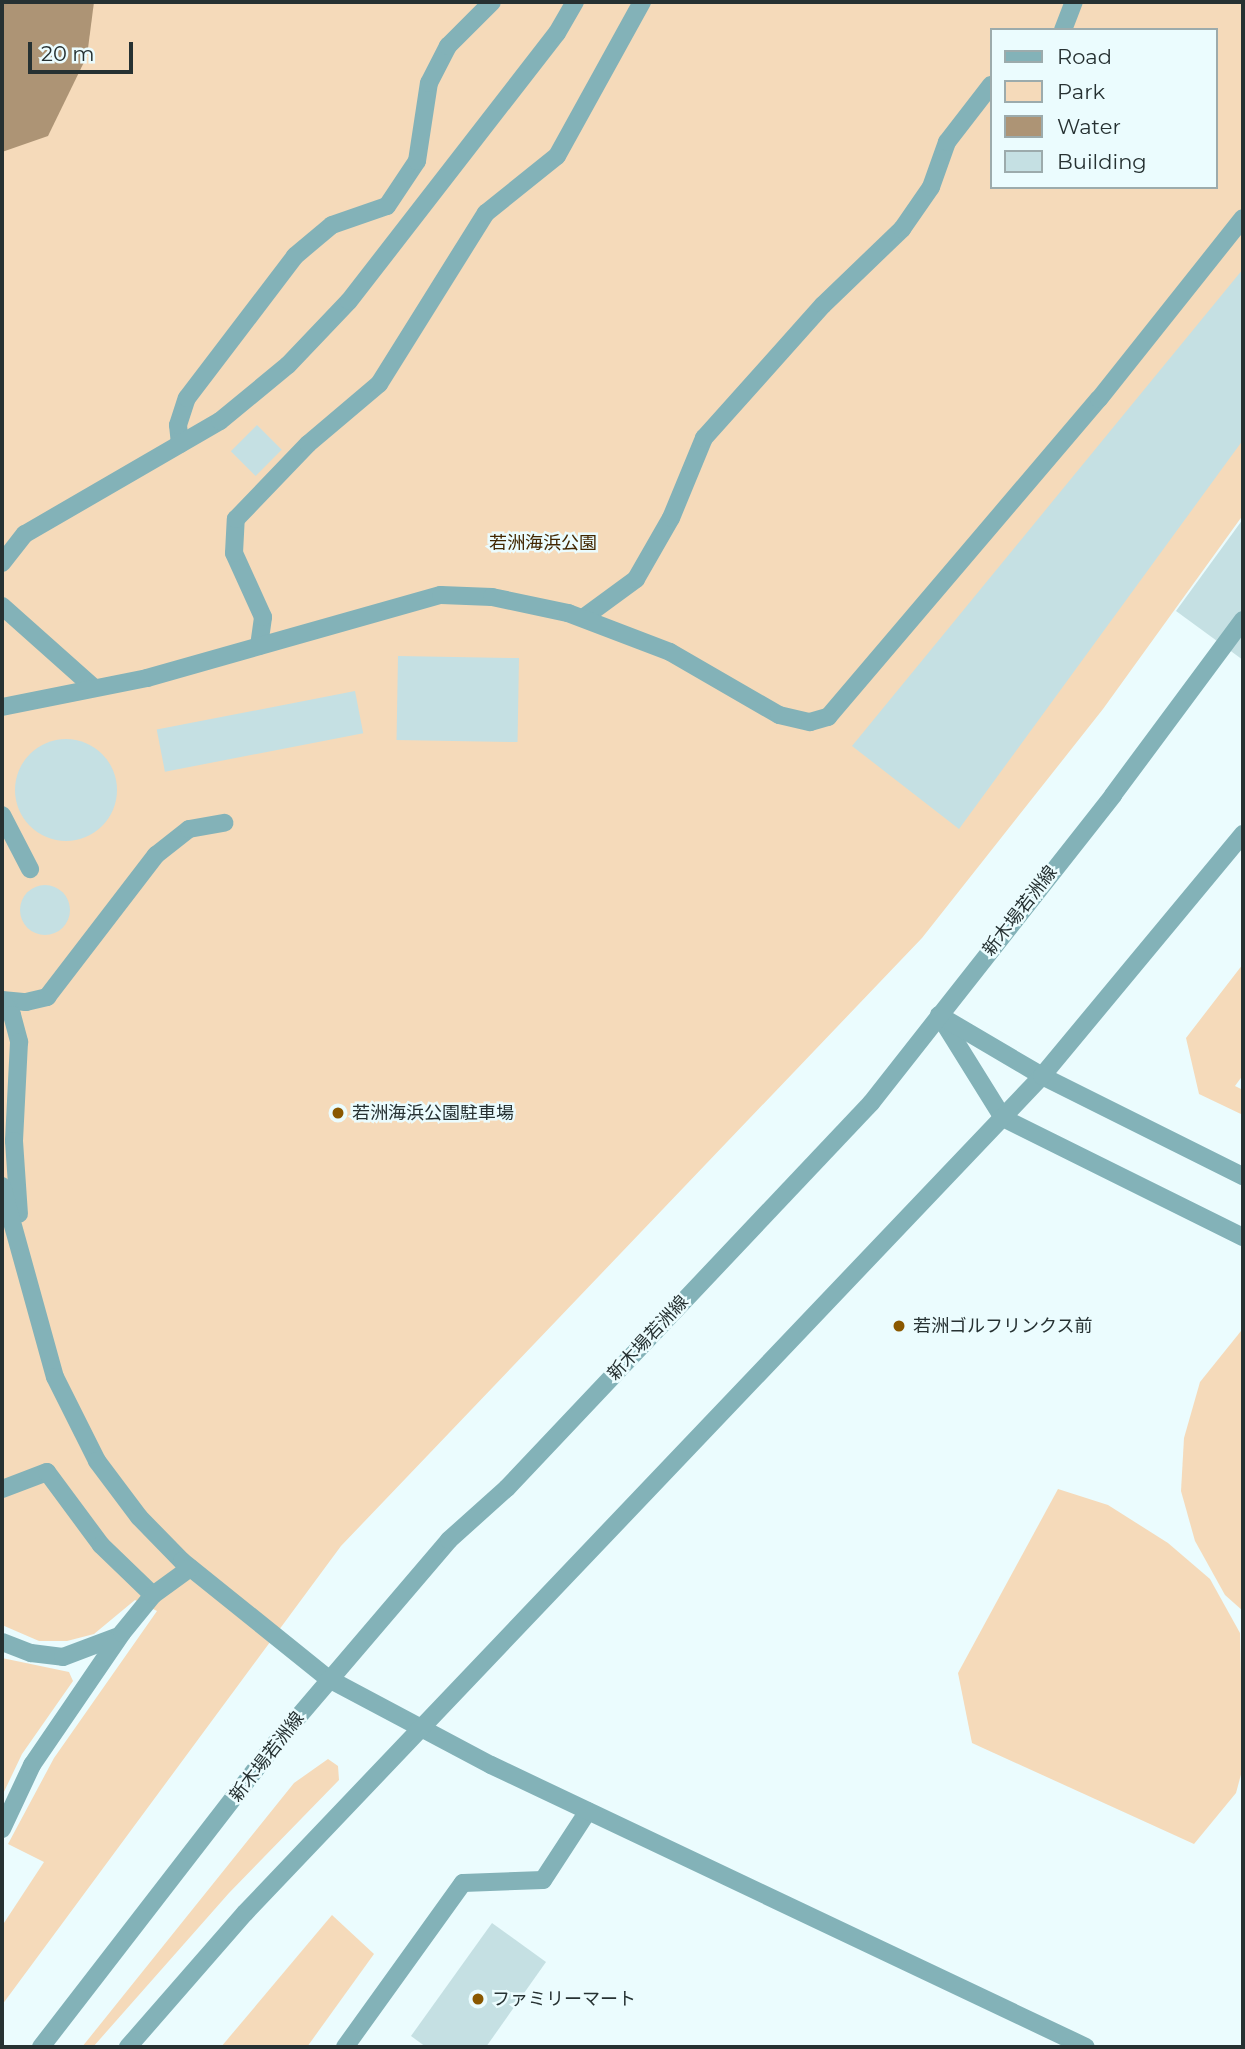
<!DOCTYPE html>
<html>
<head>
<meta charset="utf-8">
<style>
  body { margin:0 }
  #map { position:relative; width:1245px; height:2049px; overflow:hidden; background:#ebfcfe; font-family:Montserrat,"Noto Sans JP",sans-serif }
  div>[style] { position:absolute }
  .green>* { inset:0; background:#f5daba }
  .water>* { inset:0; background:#ad9475 }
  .building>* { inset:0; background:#c5e0e3; transform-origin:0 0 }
  .round { border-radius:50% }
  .service>* { height:18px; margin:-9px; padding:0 9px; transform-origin:9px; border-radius:9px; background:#83b2b8 }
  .tertiary>* { height:18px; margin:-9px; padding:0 9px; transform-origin:9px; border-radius:9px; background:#83b2b8 }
  .dots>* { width:19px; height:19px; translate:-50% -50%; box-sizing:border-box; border:4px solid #ebfcfe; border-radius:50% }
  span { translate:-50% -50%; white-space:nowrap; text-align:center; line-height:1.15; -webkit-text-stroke:5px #ebfcfe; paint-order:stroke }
  .park-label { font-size:18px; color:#412600 }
  .street-label { font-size:18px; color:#263132 }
  .poi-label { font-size:18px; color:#263132 }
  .left { translate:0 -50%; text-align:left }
  .frame { position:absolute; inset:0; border:4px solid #263132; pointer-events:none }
  .legend { position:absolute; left:990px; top:28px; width:228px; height:161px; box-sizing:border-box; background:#ebfcfe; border:2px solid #9cabac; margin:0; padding:9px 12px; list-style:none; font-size:21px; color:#263132 }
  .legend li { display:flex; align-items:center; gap:14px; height:35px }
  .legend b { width:35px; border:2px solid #9cabac }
  .scale { position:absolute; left:28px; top:42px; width:105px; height:32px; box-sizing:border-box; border:4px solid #263132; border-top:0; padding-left:9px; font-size:21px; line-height:24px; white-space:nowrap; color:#263132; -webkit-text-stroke:5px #ebfcfe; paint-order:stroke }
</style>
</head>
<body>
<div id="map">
  <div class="green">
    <i style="clip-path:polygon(evenodd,2px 2px,1243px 2px,1243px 515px,1103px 709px,922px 938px,341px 1546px,2px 2005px,2px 1926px,44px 1862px,8px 1844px,54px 1758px,157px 1611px,135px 1600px,94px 1634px,67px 1641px,39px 1641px,2px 1625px,2px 2px,991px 30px,1215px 30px,1215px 187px,991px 187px,991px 30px)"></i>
    <i style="clip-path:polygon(1243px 964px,1243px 1075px,1235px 1086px,1243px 1090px,1243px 1115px,1199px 1094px,1186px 1038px)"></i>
    <i style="clip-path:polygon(1241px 1331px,1243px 1332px,1243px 1611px,1225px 1595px,1195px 1541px,1181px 1491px,1184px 1438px,1200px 1382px)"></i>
    <i style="clip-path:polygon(1058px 1489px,1108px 1505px,1168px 1543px,1210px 1579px,1240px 1633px,1243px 1767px,1236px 1793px,1194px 1844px,972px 1743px,958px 1673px)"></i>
    <i style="clip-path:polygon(2px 1658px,69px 1672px,73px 1681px,22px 1754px,2px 1796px)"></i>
    <i style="clip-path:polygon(328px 1759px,338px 1766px,339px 1780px,229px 1893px,93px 2047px,82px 2047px,294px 1783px)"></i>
    <i style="clip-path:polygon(332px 1915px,374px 1954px,307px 2047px,221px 2047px)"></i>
  </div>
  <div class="water">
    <i style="clip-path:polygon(2px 2px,94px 2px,87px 56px,48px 136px,2px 152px)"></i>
  </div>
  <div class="building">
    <i style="clip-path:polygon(1243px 269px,1243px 440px,959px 829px,852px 746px)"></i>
    <i style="left:257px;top:425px;width:35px;height:37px;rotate:45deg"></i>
    <i style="clip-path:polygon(1243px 519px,1243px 660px,1176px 611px)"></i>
    <i style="left:398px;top:656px;width:121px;height:84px;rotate:1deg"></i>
    <i style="left:355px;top:691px;width:43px;height:202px;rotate:79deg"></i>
    <i class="round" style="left:15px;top:739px;width:102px;height:102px"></i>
    <i class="round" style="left:20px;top:885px;width:50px;height:50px"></i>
    <i style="clip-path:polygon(492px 1923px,546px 1962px,486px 2047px,426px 2047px,411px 2036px)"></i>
  </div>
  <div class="service">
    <i style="left:1063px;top:30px;width:30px;rotate:-69deg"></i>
    <i style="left:180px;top:444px;width:19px;rotate:-96deg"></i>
    <i style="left:178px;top:425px;width:28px;rotate:-72deg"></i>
    <i style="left:187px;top:398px;width:178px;rotate:-52.7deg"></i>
    <i style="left:295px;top:256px;width:48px;rotate:-40deg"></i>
    <i style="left:332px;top:225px;width:58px;rotate:-19.1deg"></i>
    <i style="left:387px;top:206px;width:54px;rotate:-56.3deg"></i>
    <i style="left:417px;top:161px;width:79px;rotate:-81.3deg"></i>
    <i style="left:429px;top:83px;width:42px;rotate:-62.8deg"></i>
    <i style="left:448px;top:46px;width:62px;rotate:-45deg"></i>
    <i style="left:2px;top:563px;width:37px;rotate:-52deg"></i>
    <i style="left:25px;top:534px;width:225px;rotate:-30.1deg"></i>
    <i style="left:220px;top:421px;width:88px;rotate:-39.5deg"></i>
    <i style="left:288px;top:365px;width:88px;rotate:-46.4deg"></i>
    <i style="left:349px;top:301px;width:339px;rotate:-52.2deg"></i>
    <i style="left:557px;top:33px;width:36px;rotate:-60deg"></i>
    <i style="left:2px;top:606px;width:123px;rotate:41.7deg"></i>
    <i style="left:583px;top:618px;width:66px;rotate:-36.3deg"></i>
    <i style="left:636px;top:579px;width:70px;rotate:-60.2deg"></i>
    <i style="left:671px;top:518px;width:87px;rotate:-67.6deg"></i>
    <i style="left:704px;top:438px;width:178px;rotate:-48.2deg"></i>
    <i style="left:823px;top:305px;width:110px;rotate:-43.9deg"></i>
    <i style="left:902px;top:229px;width:51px;rotate:-55.4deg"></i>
    <i style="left:931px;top:187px;width:48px;rotate:-70.4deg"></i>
    <i style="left:947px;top:142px;width:72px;rotate:-52.3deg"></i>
    <i style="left:259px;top:646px;width:29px;rotate:-82deg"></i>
    <i style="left:263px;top:617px;width:70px;rotate:-114.4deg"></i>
    <i style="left:234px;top:553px;width:34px;rotate:-87deg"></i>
    <i style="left:236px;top:519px;width:104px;rotate:-46.2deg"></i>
    <i style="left:308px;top:444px;width:93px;rotate:-40.2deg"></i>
    <i style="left:379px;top:384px;width:202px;rotate:-58deg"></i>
    <i style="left:486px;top:213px;width:91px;rotate:-38.8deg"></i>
    <i style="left:557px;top:156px;width:176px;rotate:-61.1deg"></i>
    <i style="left:2px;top:707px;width:148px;rotate:-11.3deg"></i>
    <i style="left:147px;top:678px;width:305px;rotate:-15.8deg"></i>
    <i style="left:441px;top:595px;width:51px;rotate:2.2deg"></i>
    <i style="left:492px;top:597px;width:78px;rotate:11.9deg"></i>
    <i style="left:568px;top:613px;width:109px;rotate:20.9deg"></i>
    <i style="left:670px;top:652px;width:126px;rotate:30deg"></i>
    <i style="left:779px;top:715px;width:32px;rotate:13deg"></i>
    <i style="left:810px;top:722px;width:19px;rotate:-16deg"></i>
    <i style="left:828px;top:717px;width:418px;rotate:-49.6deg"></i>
    <i style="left:1099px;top:399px;width:231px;rotate:-51.5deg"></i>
    <i style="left:2px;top:815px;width:61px;rotate:62.6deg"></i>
    <i style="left:2px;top:1000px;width:24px;rotate:5deg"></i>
    <i style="left:26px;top:1002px;width:22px;rotate:-13deg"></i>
    <i style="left:47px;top:997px;width:179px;rotate:-52.5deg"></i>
    <i style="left:156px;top:855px;width:42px;rotate:-38.2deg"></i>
    <i style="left:189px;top:829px;width:36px;rotate:-10deg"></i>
    <i style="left:2px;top:1000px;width:18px;rotate:56deg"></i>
    <i style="left:12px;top:1015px;width:28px;rotate:75deg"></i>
    <i style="left:19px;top:1042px;width:99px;rotate:92.9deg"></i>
    <i style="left:14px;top:1141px;width:73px;rotate:86.1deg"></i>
    <i style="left:2px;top:1186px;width:198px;rotate:74.5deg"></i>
    <i style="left:55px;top:1377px;width:94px;rotate:63.4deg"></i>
    <i style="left:97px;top:1461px;width:70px;rotate:53.1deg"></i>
    <i style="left:139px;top:1517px;width:62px;rotate:45.7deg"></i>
    <i style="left:182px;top:1561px;width:189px;rotate:38.8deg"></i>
    <i style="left:2px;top:1489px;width:48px;rotate:-20.7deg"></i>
    <i style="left:47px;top:1472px;width:91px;rotate:53.5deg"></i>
    <i style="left:101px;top:1545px;width:72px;rotate:43.9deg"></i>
    <i style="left:2px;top:1642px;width:31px;rotate:21deg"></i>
    <i style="left:31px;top:1653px;width:32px;rotate:7deg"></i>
    <i style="left:63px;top:1657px;width:57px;rotate:-20.7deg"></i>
    <i style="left:2px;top:1829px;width:71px;rotate:-64.9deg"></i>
    <i style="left:32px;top:1765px;width:160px;rotate:-55.7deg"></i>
    <i style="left:122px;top:1633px;width:49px;rotate:-50.8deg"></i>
    <i style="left:153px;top:1595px;width:46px;rotate:-36.1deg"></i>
    <i style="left:345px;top:2047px;width:202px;rotate:-54.3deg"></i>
    <i style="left:463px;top:1883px;width:80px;rotate:-2.1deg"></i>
    <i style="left:543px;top:1880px;width:82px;rotate:-56.9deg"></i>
  </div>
  <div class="tertiary">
    <i style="left:939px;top:1015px;width:121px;rotate:58.1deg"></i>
    <i style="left:1003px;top:1118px;width:268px;rotate:26.4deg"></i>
    <i style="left:942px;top:1017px;width:116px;rotate:30.5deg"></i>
    <i style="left:1042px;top:1076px;width:225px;rotate:26.5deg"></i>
    <i style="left:329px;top:1679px;width:183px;rotate:28deg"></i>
    <i style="left:491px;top:1765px;width:658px;rotate:25.36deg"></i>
    <i style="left:41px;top:2047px;width:383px;rotate:-52.3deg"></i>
    <i style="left:275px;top:1744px;width:268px;rotate:-49.5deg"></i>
    <i style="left:449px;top:1540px;width:78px;rotate:-41.9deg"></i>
    <i style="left:507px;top:1488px;width:530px;rotate:-46.61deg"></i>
    <i style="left:871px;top:1103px;width:392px;rotate:-51.8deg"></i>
    <i style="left:1113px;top:795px;width:218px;rotate:-53.4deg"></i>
    <i style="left:128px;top:2047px;width:178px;rotate:-48.9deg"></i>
    <i style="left:245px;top:1913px;width:1156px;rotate:-46.4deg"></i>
    <i style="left:1042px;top:1076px;width:315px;rotate:-50.3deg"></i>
  </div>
  <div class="dots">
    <i style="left:338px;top:1113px;background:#8a5800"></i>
    <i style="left:899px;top:1326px;background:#8a5800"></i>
    <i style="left:478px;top:1999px;background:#8a5800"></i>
  </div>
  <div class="park-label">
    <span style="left:543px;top:543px">若洲海浜公園</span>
  </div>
  <div class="street-label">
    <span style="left:1020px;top:911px;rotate:-52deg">新木場若洲線</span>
    <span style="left:648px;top:1338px;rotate:-47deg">新木場若洲線</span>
    <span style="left:267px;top:1757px;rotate:-52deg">新木場若洲線</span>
  </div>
  <div class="poi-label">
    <span class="left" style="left:352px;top:1113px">若洲海浜公園駐車場</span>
    <span class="left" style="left:913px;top:1326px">若洲ゴルフリンクス前</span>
    <span class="left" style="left:492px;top:1999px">ファミリーマート</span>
  </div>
  <div class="frame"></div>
  <ul class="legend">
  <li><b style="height:9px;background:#83b2b8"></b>Road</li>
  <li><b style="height:19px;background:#f5daba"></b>Park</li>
  <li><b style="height:19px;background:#ad9475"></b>Water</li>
  <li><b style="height:19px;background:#c5e0e3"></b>Building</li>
  </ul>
  <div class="scale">20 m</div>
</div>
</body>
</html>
